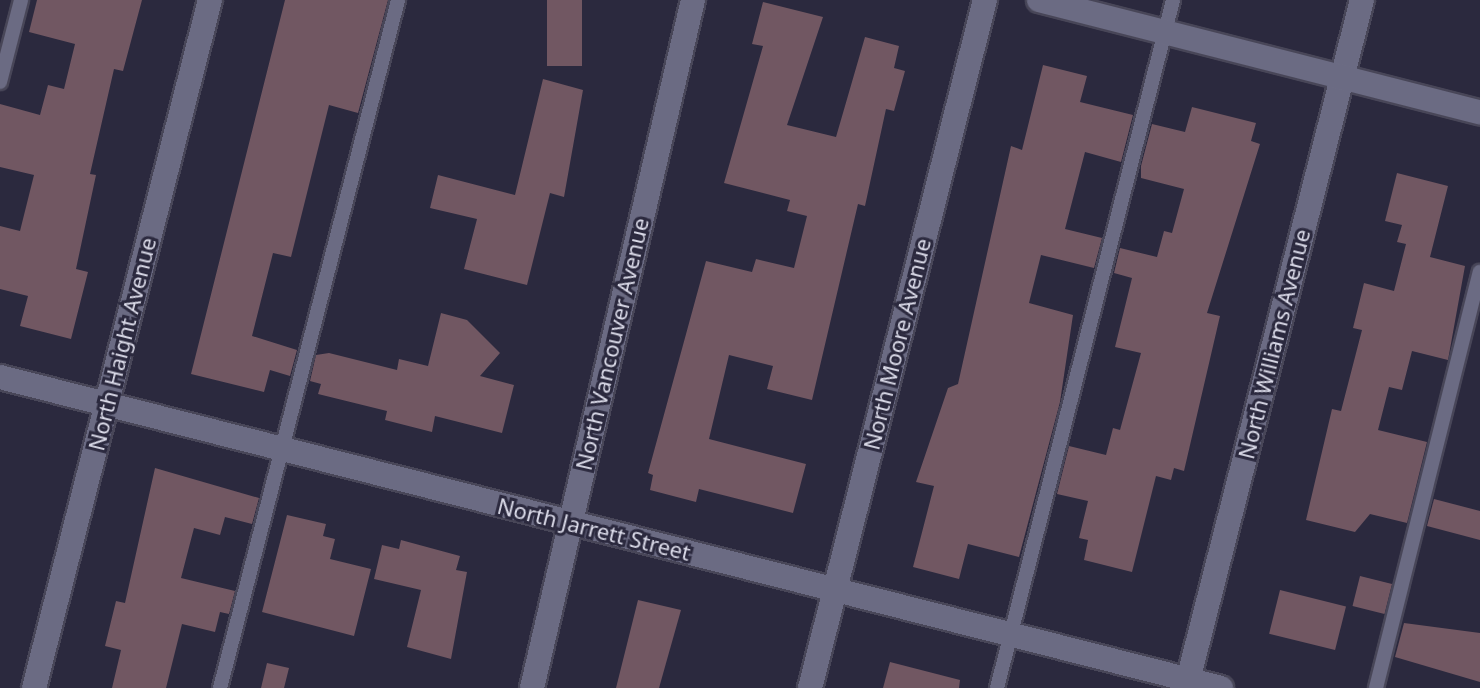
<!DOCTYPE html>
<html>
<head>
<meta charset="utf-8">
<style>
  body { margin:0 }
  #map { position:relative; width:1480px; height:688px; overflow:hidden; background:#2b293e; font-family:"Noto Sans",sans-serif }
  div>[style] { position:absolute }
  .building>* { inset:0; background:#715762; transform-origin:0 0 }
  .roads { filter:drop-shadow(2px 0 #484658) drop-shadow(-2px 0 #484658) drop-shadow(0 2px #484658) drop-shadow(0 -2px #484658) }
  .lane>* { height:14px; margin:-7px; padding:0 7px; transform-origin:7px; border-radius:7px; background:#6b6b83 }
  .street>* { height:24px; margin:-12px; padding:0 12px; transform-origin:12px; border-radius:12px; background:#6b6b83 }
  .secondary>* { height:24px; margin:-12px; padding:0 12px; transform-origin:12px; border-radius:12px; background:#6b6b83 }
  span { translate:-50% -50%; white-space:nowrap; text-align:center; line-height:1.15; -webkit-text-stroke:6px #2b293e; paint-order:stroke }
  .street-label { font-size:22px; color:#dbdbe9 }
</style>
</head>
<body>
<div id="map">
  <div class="building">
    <i style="clip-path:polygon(37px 0,142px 0,123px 71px,114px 69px,90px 174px,96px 175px,76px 269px,88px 272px,71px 339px,20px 326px,28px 296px,0 289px,0 226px,20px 231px,34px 175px,0 167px,0 104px,40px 115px,48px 85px,64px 89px,75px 44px,29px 32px)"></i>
    <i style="clip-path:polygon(285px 0,388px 0,358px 113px,329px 105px,291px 257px,273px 253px,252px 336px,297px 350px,290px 376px,270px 370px,264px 392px,191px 374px)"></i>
    <i style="left:547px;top:0;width:35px;height:66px"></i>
    <i style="clip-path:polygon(763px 2px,823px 17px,787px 125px,836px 137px,865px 37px,899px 46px,894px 68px,905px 71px,894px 111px,886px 109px,865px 206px,858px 204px,812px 400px,767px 389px,773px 366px,729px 355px,709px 439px,806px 464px,793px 513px,699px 489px,696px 502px,650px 490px,653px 475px,648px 473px,706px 261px,752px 272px,756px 259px,794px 268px,807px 216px,787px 211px,790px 200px,724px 183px,763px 46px,752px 44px)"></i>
    <i style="clip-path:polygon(1043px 65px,1087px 76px,1080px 102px,1133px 115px,1121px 162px,1085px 152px,1065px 229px,1102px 238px,1094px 268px,1041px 255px,1029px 303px,1073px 315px,1060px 402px,1019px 557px,968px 544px,959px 579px,913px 567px,934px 486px,916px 482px,948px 388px,958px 384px,1011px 146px,1022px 150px)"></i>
    <i style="clip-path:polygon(543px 79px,583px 90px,564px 197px,550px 193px,527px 285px,464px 269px,477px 219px,430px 208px,438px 175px,515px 195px)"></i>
    <i style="clip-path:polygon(1192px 107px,1256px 123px,1251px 141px,1260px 144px,1207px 313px,1220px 316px,1184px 471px,1174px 468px,1171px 480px,1156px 476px,1132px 572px,1084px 560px,1088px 540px,1079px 538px,1088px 501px,1057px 494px,1069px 446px,1106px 455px,1113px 428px,1120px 430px,1141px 353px,1115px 347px,1132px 278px,1114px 273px,1120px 248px,1157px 257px,1164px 231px,1172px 233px,1184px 189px,1141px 178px,1141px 166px,1152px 124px,1185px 132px)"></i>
    <i style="clip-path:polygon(1397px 173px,1448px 186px,1430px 257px,1465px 266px,1448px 360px,1412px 351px,1402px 390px,1389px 387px,1378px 430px,1427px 442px,1407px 523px,1370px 514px,1355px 532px,1306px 520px,1332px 409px,1341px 411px,1362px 330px,1353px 328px,1364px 283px,1394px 291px,1406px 244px,1397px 242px,1402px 225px,1385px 221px)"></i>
    <i style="clip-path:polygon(441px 313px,467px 320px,500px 353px,480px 376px,514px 385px,502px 433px,435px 416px,432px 432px,385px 420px,387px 411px,318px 394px,321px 384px,310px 381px,316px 355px,329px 353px,397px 370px,399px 359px,428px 366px)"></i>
    <i style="clip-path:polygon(155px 468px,259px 498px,252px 524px,225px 517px,220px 535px,194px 528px,181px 578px,235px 591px,229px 614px,220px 612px,215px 632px,182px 624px,166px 688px,112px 688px,121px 650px,105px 646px,116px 601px,125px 603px)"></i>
    <i style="clip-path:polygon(1434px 499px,1480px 511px,1480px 540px,1427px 526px)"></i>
    <i style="clip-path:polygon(287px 515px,326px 524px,323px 536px,335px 539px,330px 559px,371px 569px,354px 636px,262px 612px)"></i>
    <i style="clip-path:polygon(401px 540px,460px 556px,456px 570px,467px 572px,451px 659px,407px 647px,421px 590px,374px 579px,382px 545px,399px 549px)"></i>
    <i style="left:1360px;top:576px;width:33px;height:31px;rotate:14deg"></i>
    <i style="left:1280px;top:590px;width:68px;height:45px;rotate:14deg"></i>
    <i style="clip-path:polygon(638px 600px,681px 610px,659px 688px,616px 688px)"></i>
    <i style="clip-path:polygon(1404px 623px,1480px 633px,1480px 682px,1395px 657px)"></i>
    <i style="clip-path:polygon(890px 662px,960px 680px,959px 688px,883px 688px)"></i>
    <i style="clip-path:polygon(267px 663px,289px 668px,284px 688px,261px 688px)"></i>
  </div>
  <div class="roads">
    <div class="lane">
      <i style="left:0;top:82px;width:85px;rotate:-75.6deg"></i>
      <i style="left:220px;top:688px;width:711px;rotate:-75.49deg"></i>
      <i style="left:997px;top:688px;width:710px;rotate:-75.65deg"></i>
      <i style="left:1376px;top:688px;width:429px;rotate:-76deg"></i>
    </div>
    <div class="street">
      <i style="left:0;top:377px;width:1260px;rotate:14.29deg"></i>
      <i style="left:34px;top:688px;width:710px;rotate:-75.65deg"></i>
      <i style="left:810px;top:688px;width:710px;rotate:-75.73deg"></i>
      <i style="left:1186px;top:688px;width:710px;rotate:-75.65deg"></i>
    </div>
    <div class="secondary">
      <i style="left:1039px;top:0;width:455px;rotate:14.3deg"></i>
      <i style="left:532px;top:688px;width:707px;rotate:-76.83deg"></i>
    </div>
  </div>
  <div class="street-label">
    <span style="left:122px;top:344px;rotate:-76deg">North Haight Avenue</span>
    <span style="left:612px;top:344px;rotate:-77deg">North Vancouver Avenue</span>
    <span style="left:897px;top:344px;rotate:-76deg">North Moore Avenue</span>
    <span style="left:1274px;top:344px;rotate:-76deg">North Williams Avenue</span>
    <span style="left:594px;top:529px;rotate:14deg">North Jarrett Street</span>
  </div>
</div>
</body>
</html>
